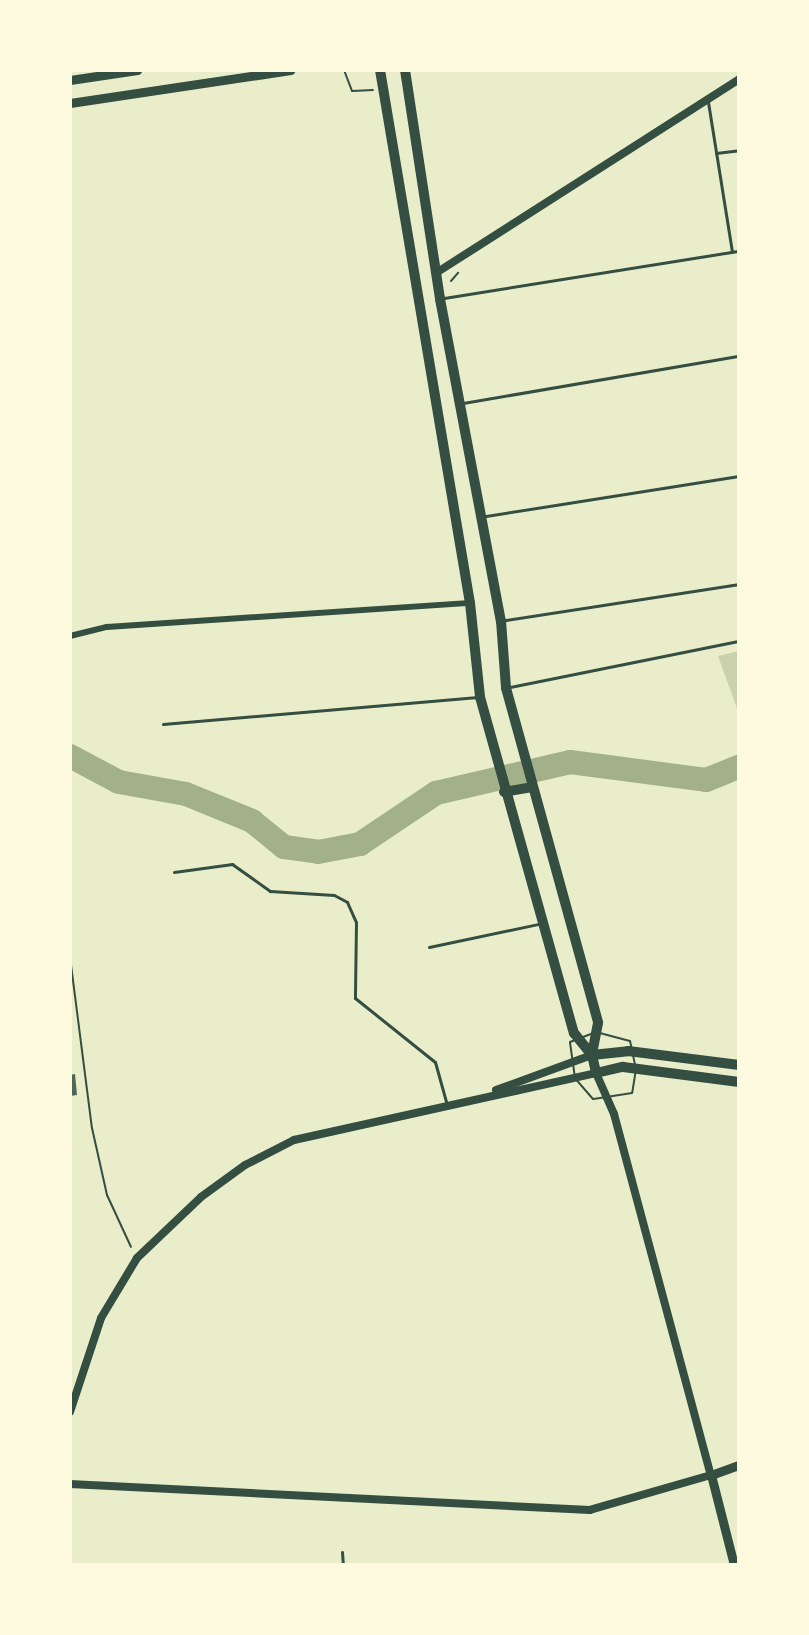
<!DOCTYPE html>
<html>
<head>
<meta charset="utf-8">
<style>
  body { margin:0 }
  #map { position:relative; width:809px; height:1635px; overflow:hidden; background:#e9edc9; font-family:"Times New Roman",serif }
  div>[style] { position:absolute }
  .green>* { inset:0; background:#cad2ad }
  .river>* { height:24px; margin:-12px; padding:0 12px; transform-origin:12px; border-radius:12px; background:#a3b18a }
  .building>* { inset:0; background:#4f6655 }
  .path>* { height:2px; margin:-1px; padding:0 1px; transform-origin:1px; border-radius:1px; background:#344e41 }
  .service>* { height:3px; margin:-1.5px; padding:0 1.5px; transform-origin:1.5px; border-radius:1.5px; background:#344e41 }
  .minor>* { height:6px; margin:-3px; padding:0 3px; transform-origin:3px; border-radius:3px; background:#344e41 }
  .tertiary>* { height:8px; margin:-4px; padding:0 4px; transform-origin:4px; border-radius:4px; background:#344e41 }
  .secondary>* { height:9px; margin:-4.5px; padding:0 4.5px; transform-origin:4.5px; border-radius:4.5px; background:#344e41 }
  .primary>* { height:10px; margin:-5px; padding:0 5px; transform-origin:5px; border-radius:5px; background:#344e41 }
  span { translate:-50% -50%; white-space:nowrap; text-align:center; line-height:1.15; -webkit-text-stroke:8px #fefae0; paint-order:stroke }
  .frame { position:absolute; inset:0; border:72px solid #fefae0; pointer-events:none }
</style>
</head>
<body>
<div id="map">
  <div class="green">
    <i style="clip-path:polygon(739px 651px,739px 714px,718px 656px)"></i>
  </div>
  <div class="river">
    <i style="left:70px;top:756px;width:55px;rotate:28deg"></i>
    <i style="left:119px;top:782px;width:68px;rotate:10.2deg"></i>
    <i style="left:186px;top:794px;width:71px;rotate:22.2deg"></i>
    <i style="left:252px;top:821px;width:41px;rotate:39.1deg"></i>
    <i style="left:284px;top:847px;width:34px;rotate:8deg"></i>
    <i style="left:318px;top:852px;width:43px;rotate:-10.8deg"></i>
    <i style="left:360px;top:844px;width:92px;rotate:-33.9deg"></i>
    <i style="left:436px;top:793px;width:138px;rotate:-13deg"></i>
    <i style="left:570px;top:762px;width:137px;rotate:7.5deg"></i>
    <i style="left:706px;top:780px;width:35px;rotate:-22deg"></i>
  </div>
  <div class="building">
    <i style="clip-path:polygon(75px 1074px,77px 1095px,70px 1096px,70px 1075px)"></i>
  </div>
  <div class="path">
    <i style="left:344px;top:70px;width:22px;rotate:69deg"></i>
    <i style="left:352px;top:91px;width:21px;rotate:-3deg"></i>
    <i style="left:451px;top:281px;width:11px;rotate:-49deg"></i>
    <i style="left:70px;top:957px;width:172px;rotate:82.7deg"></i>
    <i style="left:92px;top:1128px;width:69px;rotate:77.4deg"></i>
    <i style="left:107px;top:1195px;width:57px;rotate:65.2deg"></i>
    <i style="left:596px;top:1032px;width:35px;rotate:15deg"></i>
    <i style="left:630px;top:1041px;width:29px;rotate:78deg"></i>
    <i style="left:636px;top:1069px;width:24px;rotate:99deg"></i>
    <i style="left:632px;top:1093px;width:39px;rotate:171deg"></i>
    <i style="left:593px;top:1099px;width:28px;rotate:-131deg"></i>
    <i style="left:575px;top:1078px;width:36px;rotate:-98deg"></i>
    <i style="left:570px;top:1042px;width:28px;rotate:-21deg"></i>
  </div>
  <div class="service">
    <i style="left:708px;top:102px;width:152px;rotate:80.9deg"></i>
    <i style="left:716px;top:153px;width:23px;rotate:-7deg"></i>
    <i style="left:444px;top:298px;width:299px;rotate:-9.1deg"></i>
    <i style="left:463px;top:403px;width:280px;rotate:-9.7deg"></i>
    <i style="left:486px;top:516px;width:256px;rotate:-9deg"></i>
    <i style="left:506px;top:620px;width:236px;rotate:-8.8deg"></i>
    <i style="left:510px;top:687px;width:234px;rotate:-11.4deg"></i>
    <i style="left:163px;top:724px;width:316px;rotate:-4.9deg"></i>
    <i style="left:174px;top:872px;width:59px;rotate:-7.9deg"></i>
    <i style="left:232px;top:864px;width:47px;rotate:35.4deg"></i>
    <i style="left:270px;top:891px;width:64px;rotate:3.6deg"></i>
    <i style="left:334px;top:895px;width:15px;rotate:28deg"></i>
    <i style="left:347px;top:902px;width:22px;rotate:66deg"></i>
    <i style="left:356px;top:922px;width:76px;rotate:90.8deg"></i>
    <i style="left:355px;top:998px;width:102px;rotate:38.7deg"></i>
    <i style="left:435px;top:1062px;width:45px;rotate:74.4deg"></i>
    <i style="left:429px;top:947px;width:111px;rotate:-11.9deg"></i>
    <i style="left:342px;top:1552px;width:13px;rotate:86deg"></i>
  </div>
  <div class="minor">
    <i style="left:70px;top:636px;width:38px;rotate:-14deg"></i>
    <i style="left:107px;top:627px;width:364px;rotate:-3.8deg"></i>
  </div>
  <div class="tertiary">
    <i style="left:436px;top:273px;width:360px;rotate:-32.6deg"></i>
    <i style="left:496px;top:1090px;width:102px;rotate:-20deg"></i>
    <i style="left:70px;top:1412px;width:99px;rotate:-71.7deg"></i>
    <i style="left:101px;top:1318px;width:70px;rotate:-59deg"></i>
    <i style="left:137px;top:1258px;width:88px;rotate:-43.6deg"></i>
    <i style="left:201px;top:1197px;width:54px;rotate:-36deg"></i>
    <i style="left:245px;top:1165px;width:55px;rotate:-27deg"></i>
    <i style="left:294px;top:1140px;width:309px;rotate:-12.5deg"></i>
    <i style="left:596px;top:1073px;width:45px;rotate:66.3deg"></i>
    <i style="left:614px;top:1114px;width:374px;rotate:75deg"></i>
    <i style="left:711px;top:1475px;width:126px;rotate:163.9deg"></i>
    <i style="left:590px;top:1510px;width:521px;rotate:-177.14deg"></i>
  </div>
  <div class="secondary">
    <i style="left:70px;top:80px;width:68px;rotate:-8.5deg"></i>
    <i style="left:70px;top:103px;width:223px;rotate:-8.5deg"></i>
    <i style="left:734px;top:1565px;width:93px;rotate:-104.3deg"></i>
    <i style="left:711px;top:1475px;width:30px;rotate:-20deg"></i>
  </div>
  <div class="primary">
    <i style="left:380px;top:70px;width:541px;rotate:80.42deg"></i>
    <i style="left:470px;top:603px;width:95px;rotate:83.9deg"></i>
    <i style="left:480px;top:697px;width:349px;rotate:74.4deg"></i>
    <i style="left:574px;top:1033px;width:28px;rotate:51deg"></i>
    <i style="left:405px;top:70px;width:232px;rotate:81.3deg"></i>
    <i style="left:440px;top:299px;width:328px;rotate:79.3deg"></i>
    <i style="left:501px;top:621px;width:67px;rotate:85.7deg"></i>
    <i style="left:506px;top:688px;width:347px;rotate:74.6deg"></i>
    <i style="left:598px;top:1023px;width:33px;rotate:101deg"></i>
    <i style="left:592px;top:1055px;width:18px;rotate:77deg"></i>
    <i style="left:596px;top:1073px;width:28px;rotate:-13deg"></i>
    <i style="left:623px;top:1067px;width:117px;rotate:7.4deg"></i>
    <i style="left:504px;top:792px;width:27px;rotate:-10deg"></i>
    <i style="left:592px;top:1055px;width:36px;rotate:-6deg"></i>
    <i style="left:628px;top:1051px;width:112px;rotate:7.2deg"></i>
  </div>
  <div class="frame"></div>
</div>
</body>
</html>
